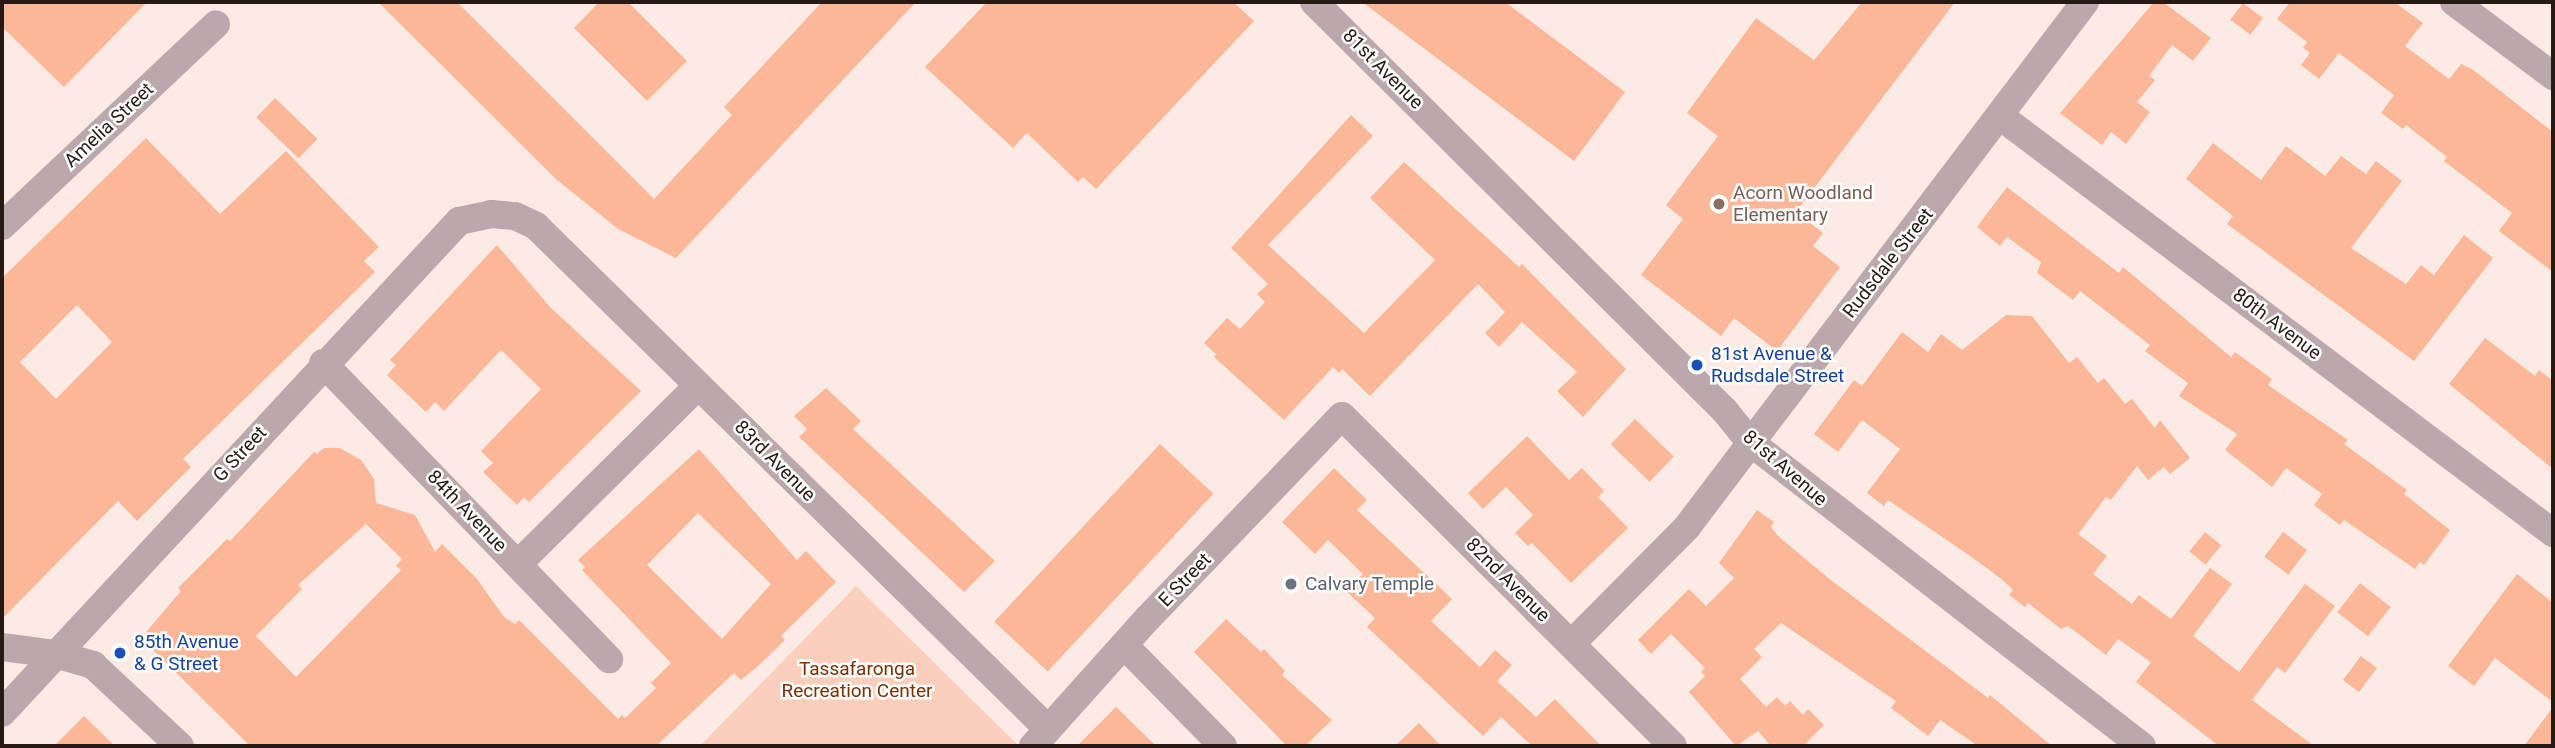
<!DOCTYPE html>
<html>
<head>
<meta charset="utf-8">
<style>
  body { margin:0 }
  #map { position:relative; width:2555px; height:748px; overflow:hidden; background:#fbebe4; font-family:Roboto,sans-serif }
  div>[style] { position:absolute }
  .green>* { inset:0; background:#fbcfbb }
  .building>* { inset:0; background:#fcb799; transform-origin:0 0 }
  .street>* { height:28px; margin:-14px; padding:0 14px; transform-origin:14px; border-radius:14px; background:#bba8ac }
  .dots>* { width:19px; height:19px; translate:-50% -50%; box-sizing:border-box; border:4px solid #fff; border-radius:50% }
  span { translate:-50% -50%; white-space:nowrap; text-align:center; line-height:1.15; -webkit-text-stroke:5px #fff; paint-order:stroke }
  .street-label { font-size:19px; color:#271a14 }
  .education-label { font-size:19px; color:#785e54 }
  .left { translate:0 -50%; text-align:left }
  .transit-label { font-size:19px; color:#164399 }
  .worship-label { font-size:19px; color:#5b616d }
  .park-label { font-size:19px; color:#7a3003 }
  .frame { position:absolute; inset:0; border:4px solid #271a14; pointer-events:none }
</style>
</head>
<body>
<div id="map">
  <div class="green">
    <i style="clip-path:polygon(856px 586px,1017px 744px,1015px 746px,700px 746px)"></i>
  </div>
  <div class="building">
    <i style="clip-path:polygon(2px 2px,147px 2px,64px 87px,2px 27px)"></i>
    <i style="clip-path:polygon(378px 2px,459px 4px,654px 199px,732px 115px,724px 107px,822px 2px,916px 2px,676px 258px,618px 229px,557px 180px)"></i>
    <i style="clip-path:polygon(599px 2px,628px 2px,687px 61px,647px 101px,574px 28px)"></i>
    <i style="clip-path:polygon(987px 2px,1233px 2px,1254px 21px,1096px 189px,1083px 177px,1078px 182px,1027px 133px,1013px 148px,925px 67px)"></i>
    <i style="clip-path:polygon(1362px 2px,1505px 2px,1625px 92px,1574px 161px)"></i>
    <i style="clip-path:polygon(1862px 2px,1955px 2px,1796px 212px,1823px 233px,1813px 246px,1840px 267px,1777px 351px,1734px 318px,1721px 336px,1641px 275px,1683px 219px,1666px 205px,1718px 136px,1687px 113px,1756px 18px,1814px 60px)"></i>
    <i style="clip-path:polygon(2154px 2px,2163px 2px,2211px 38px,2193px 61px,2172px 45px,2149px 76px,2155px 80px,2137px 102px,2150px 112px,2126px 144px,2111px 132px,2102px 145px,2060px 113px)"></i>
    <i style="clip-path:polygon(2290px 2px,2394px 2px,2423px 23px,2405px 46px,2449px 79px,2461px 64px,2472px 69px,2553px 132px,2553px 272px,2499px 231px,2512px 213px,2444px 161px,2447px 157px,2406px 125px,2403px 129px,2381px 113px,2394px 95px,2339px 53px,2319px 79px,2301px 65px,2310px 53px,2303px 48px,2307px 42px,2277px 19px)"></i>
    <i style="left:2243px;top:3px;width:25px;height:21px;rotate:37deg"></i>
    <i style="left:275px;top:98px;width:59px;height:27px;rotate:44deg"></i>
    <i style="clip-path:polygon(1351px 115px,1373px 136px,1268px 245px,1364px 333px,1435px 260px,1370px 198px,1404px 162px,1519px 267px,1522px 264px,1626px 369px,1583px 417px,1557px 391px,1577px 372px,1522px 322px,1499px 347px,1485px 333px,1505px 312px,1478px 284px,1370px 396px,1342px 369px,1339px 373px,1333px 367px,1284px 420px,1214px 357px,1216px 354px,1204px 343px,1227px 318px,1240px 329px,1265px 302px,1257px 294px,1268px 284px,1231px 248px)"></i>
    <i style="clip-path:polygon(evenodd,146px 138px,220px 214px,286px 151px,379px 247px,364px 261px,375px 272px,183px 459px,191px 467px,137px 521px,118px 501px,2px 619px,2px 278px,146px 138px,77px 305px,112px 342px,56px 399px,20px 362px,77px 305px)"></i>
    <i style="clip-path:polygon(2213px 143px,2261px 180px,2286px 146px,2325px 176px,2341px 156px,2366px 174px,2376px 161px,2402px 181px,2351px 248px,2406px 284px,2421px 265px,2434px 275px,2464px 235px,2493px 258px,2414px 361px,2227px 224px,2233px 216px,2186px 179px)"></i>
    <i style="clip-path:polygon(2007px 187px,2119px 273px,2123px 267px,2231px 357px,2235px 352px,2272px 379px,2268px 385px,2348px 440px,2344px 444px,2407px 490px,2404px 494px,2450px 530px,2424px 565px,2420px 562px,2415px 569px,2344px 520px,2340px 525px,2314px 505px,2322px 494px,2286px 468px,2272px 487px,2225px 450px,2237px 434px,2179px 396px,2188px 383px,2145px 351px,2150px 345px,2080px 291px,2073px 300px,2037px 273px,2041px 262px,2007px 237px,2000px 246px,1977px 227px)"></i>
    <i style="clip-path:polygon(497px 245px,550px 307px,641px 391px,529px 502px,524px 497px,517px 505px,483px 472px,493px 463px,481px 451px,541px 389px,501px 350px,444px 411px,435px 402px,426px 412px,387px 375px,396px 365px,390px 360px)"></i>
    <i style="clip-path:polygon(2006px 315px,2032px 316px,2069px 363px,2077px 357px,2098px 383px,2104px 378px,2125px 404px,2132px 399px,2155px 428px,2160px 420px,2190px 458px,2170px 474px,2164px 467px,2148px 480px,2137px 466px,2111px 500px,2106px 497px,2078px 534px,2107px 556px,2093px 574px,2132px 604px,2139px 595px,2171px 619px,2210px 568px,2232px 584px,2193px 636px,2239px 672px,2305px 584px,2335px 606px,2285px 673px,2277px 667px,2252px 700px,2314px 746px,2219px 746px,2136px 682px,2151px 662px,2118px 639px,2106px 655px,2068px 626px,2061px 629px,2028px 603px,2025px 607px,2009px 595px,2013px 590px,2004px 581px,1973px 558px,1888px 500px,1884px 506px,1867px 493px,1900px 449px,1862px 420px,1838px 452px,1814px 434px,1854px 380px,1862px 386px,1902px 332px,1928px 352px,1941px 334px,1962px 350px)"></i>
    <i style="clip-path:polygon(2485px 338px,2535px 376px,2539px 370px,2553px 381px,2553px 469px,2449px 384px)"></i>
    <i style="clip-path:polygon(826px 388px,861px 421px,853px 429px,995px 561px,964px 592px,799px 437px,807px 429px,794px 416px)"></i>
    <i style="left:1635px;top:419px;width:54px;height:35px;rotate:44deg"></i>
    <i style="clip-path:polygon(1527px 436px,1569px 480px,1582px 468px,1604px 491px,1598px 497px,1628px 528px,1571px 583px,1532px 543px,1528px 546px,1515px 533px,1533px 515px,1506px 487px,1483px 509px,1468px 493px)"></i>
    <i style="left:1160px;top:444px;width:73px;height:243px;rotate:43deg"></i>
    <i style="clip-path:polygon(evenodd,324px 448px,340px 448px,361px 460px,374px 479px,376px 503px,415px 515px,435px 552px,442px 544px,477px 579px,504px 617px,515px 624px,519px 620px,618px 719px,622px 715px,625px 718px,656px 688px,651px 683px,671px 663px,582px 570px,585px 567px,578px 560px,699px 449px,797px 560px,806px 551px,836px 582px,781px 636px,785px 640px,758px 666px,741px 680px,734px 673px,656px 746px,250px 746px,141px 638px,181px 591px,178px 588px,227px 539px,230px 541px,314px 452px,317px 454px,324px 448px,698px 513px,771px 584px,722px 639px,647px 565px,698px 513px,324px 448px,366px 524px,402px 559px,396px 566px,401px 570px,296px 677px,256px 636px,302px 589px,298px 585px,366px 524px)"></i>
    <i style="clip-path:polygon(1334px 468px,1367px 500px,1357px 510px,1452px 599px,1431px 621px,1480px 667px,1495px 650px,1512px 665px,1497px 681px,1536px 717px,1555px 699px,1601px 746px,1532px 746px,1501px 717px,1483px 736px,1367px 627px,1375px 618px,1346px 591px,1363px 574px,1328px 540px,1315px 554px,1282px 522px)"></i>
    <i style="clip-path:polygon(1757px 510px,1774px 522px,1771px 527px,1778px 536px,1827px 577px,1988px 698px,1990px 695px,2052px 746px,1978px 746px,1940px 720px,1928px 736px,1891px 708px,1896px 701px,1781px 623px,1754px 649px,1762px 657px,1740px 679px,1766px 707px,1777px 697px,1785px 706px,1790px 701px,1803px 715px,1808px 709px,1824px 725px,1803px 746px,1771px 746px,1758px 731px,1736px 746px,1689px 692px,1705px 676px,1701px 672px,1705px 668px,1671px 634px,1651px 654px,1638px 640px,1689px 589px,1706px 606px,1734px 578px,1719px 563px)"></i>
    <i style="left:2205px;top:532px;width:21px;height:25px;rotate:39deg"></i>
    <i style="left:2283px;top:532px;width:30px;height:31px;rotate:37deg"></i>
    <i style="clip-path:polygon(2517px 574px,2553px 603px,2553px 702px,2495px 658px,2474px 686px,2448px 666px)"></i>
    <i style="left:2360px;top:583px;width:39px;height:37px;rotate:38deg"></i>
    <i style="clip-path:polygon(1226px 619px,1261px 652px,1264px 649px,1285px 671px,1282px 675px,1332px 720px,1305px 746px,1287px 746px,1194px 652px)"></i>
    <i style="left:2361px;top:656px;width:20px;height:30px;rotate:37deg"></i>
    <i style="clip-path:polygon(1116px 707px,1156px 746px,1077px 746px)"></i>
    <i style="clip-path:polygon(2553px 707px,2553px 746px,2524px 746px)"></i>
    <i style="clip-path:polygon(84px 716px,115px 746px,54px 746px)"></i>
    <i style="clip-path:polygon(1419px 723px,1441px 746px,1395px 746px)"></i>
  </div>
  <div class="street">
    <i style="left:1314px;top:2px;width:580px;rotate:44.86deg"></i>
    <i style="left:1725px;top:411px;width:40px;rotate:51deg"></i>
    <i style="left:1750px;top:442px;width:496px;rotate:37.8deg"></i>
    <i style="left:2454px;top:2px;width:124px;rotate:36.8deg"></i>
    <i style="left:2000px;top:116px;width:693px;rotate:37.02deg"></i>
    <i style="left:2px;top:226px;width:294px;rotate:-43.3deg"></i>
    <i style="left:323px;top:363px;width:412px;rotate:46deg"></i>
    <i style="left:518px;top:564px;width:253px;rotate:-44.7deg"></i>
    <i style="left:1572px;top:643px;width:163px;rotate:-45.2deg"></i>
    <i style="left:1687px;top:527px;width:659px;rotate:-52.83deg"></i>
    <i style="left:1125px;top:646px;width:140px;rotate:45.6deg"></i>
    <i style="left:2px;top:647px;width:53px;rotate:7.5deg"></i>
    <i style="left:55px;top:654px;width:40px;rotate:16deg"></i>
    <i style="left:93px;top:665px;width:119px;rotate:43deg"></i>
    <i style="left:2px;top:713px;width:672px;rotate:-47.11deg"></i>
    <i style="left:459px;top:221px;width:33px;rotate:-12deg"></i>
    <i style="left:491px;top:214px;width:24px;rotate:5deg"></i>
    <i style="left:515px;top:216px;width:23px;rotate:25deg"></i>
    <i style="left:536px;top:226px;width:718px;rotate:44.49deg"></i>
    <i style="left:1033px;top:746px;width:172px;rotate:-48.1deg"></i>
    <i style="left:1148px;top:618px;width:280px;rotate:-46.2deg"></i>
    <i style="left:1342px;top:416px;width:467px;rotate:44.9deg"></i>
  </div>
  <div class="dots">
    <i style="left:1719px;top:204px;background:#8d6e63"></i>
    <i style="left:1697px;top:365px;background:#1a4fb4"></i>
    <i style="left:1291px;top:584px;background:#6b7280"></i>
    <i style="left:120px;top:653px;background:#1a4fb4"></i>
  </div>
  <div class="street-label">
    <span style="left:1383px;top:69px;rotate:45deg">81st Avenue</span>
    <span style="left:109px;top:125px;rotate:-43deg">Amelia Street</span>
    <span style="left:1888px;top:263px;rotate:-52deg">Rudsdale Street</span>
    <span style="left:2277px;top:324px;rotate:37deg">80th Avenue</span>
    <span style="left:240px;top:454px;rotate:-47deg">G Street</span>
    <span style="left:775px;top:461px;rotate:45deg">83rd Avenue</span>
    <span style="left:1785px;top:468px;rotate:41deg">81st Avenue</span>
    <span style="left:467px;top:511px;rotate:46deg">84th Avenue</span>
    <span style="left:1185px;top:580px;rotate:-46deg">E Street</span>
    <span style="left:1508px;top:580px;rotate:45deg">82nd Avenue</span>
  </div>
  <div class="education-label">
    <span class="left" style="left:1733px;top:204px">Acorn Woodland<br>Elementary</span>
  </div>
  <div class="transit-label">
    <span class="left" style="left:1711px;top:365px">81st Avenue &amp;<br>Rudsdale Street</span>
    <span class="left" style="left:134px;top:653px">85th Avenue<br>&amp; G Street</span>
  </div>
  <div class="worship-label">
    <span class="left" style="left:1305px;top:584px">Calvary Temple</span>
  </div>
  <div class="park-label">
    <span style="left:857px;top:680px">Tassafaronga<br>Recreation Center</span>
  </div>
  <div class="frame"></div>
</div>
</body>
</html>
